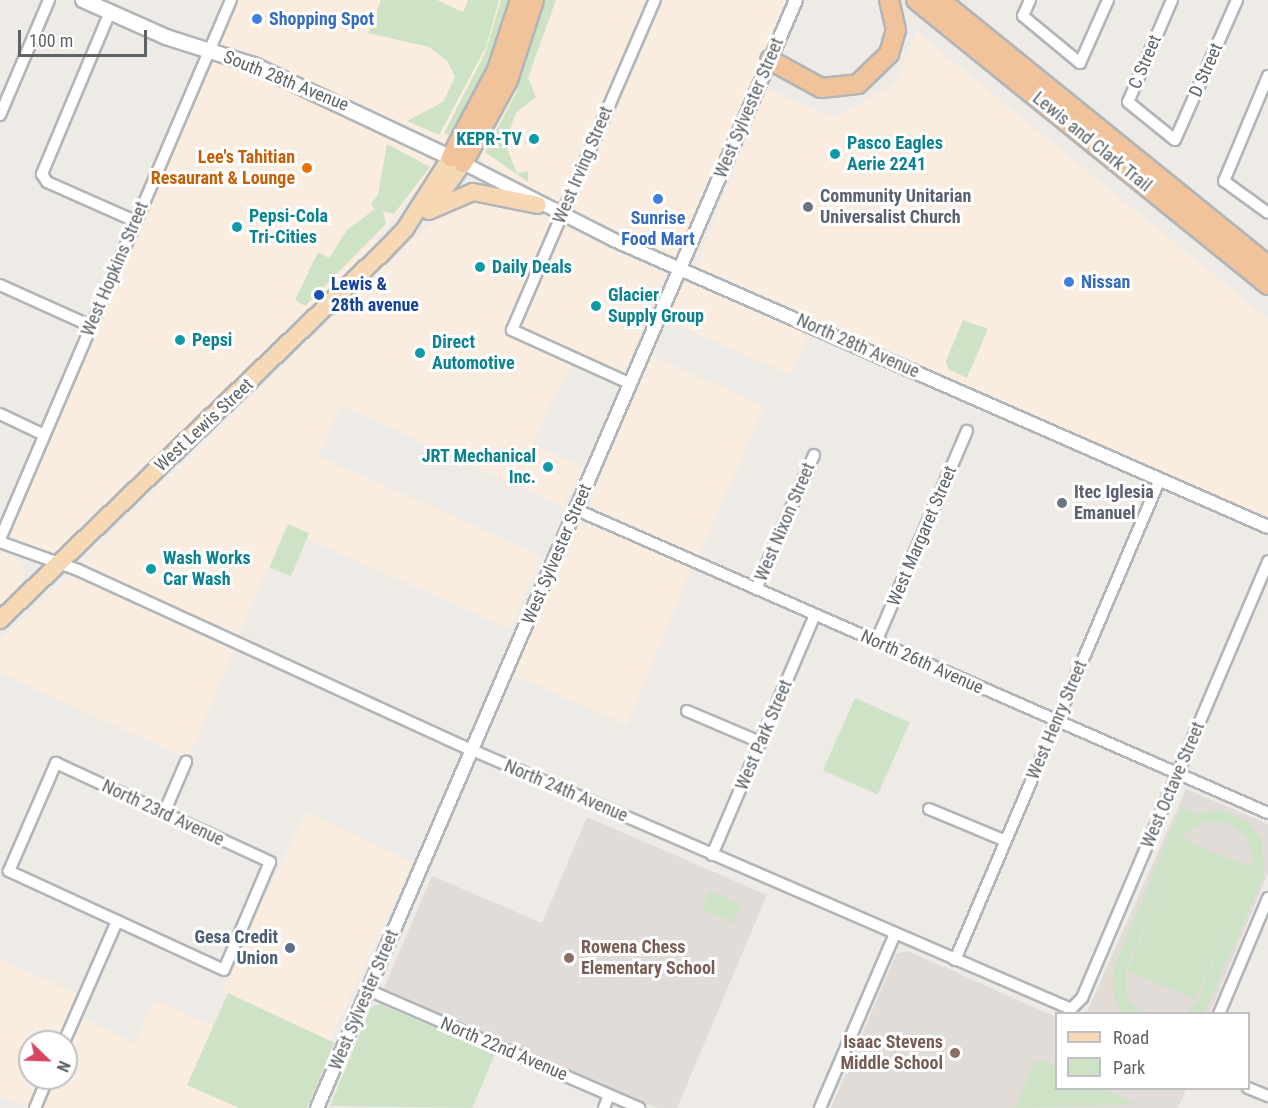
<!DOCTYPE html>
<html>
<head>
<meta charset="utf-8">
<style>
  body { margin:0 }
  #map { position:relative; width:1268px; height:1108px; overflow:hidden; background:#eeebe7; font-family:"Roboto Condensed",sans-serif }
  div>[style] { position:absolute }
  .commercial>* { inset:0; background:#faede0; transform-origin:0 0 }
  .education>* { inset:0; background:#e1dcd8 }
  .green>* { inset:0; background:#cee3c6; transform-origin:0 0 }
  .roads { filter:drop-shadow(2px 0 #b2b5b7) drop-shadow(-2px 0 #b2b5b7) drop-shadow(0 2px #b2b5b7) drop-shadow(0 -2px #b2b5b7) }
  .minor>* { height:10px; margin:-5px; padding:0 5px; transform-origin:5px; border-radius:5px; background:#fff }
  .tertiary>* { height:12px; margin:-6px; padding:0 6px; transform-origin:6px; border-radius:6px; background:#fff }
  .secondary>* { height:14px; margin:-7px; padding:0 7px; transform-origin:7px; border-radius:7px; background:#fff }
  .primary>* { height:16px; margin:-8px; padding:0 8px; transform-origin:8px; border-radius:8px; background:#f6d9b4 }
  .motorway>* { height:18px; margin:-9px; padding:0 9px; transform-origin:9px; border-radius:9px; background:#f1c39b }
  .dots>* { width:16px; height:16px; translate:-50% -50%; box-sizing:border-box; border:3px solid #fff; border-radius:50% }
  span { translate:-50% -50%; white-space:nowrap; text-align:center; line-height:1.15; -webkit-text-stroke:6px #fff; paint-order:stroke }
  .shop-label { font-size:18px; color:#366cbe; font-weight:700 }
  .left { translate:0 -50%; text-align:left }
  .street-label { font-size:18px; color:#5e6365 }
  .culture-label { font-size:18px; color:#0d838f; font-weight:700 }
  .right { translate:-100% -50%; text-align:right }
  .food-label { font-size:18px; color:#c56008; font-weight:700 }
  .worship-label { font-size:18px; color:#5b616d; font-weight:700 }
  .transit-label { font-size:18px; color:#164399; font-weight:700 }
  .service-label { font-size:18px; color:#4e5e75; font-weight:700 }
  .education-label { font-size:18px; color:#785e54; font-weight:700 }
  .legend { position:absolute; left:1055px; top:1012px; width:195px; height:78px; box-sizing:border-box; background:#fff; border:2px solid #bfc1c1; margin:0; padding:8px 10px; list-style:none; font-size:18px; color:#5e6365 }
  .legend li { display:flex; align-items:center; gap:12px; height:30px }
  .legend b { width:30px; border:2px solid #bfc1c1 }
  .north { position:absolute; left:18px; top:1030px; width:60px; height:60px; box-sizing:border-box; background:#fff; border:2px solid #bfc1c1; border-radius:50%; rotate:113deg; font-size:16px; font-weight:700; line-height:24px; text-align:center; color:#5e6365 }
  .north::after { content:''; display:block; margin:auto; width:21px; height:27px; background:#d54663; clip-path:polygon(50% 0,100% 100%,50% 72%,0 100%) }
  .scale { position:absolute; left:18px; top:30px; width:129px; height:27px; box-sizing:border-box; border:3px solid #5e6365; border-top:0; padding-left:8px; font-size:18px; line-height:21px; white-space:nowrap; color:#5e6365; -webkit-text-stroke:4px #fff; paint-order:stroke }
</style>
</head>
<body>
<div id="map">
  <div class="commercial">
    <i style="clip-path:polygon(237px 0,512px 0,446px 146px,220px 45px)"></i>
    <i style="clip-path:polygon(541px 0,646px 0,558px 204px,486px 167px,480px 152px,518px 83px)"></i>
    <i style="clip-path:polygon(664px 0,788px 0,675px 257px,573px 211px)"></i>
    <i style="clip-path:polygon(917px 32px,1268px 319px,1268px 518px,696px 266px,766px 89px,833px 117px,894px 85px)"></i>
    <i style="clip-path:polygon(214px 59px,405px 141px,436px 165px,368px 250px,54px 555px,9px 537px)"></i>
    <i style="clip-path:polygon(468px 195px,504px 200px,666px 274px,619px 385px,572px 365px,550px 404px,533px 444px,583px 467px,563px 507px,340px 405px,319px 456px,542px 556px,510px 629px,285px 529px,238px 636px,80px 563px,442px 212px)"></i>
    <i style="clip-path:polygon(691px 282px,808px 334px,791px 375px,667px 321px,682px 286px)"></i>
    <i style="clip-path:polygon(652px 356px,764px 406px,699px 556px,593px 509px,590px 501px)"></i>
    <i style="clip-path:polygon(588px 523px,691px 568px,627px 725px,514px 675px,578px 526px)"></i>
    <i style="clip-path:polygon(0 551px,16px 558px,25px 572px,20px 587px,0 606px)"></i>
    <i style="clip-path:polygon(68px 575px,234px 650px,188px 759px,0 673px,0 640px)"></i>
    <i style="left:305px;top:812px;width:119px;height:197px;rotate:25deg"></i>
    <i style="clip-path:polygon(0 959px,78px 994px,56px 1042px,30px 1042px,30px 1078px,41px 1078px,28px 1108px,0 1096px)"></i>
    <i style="clip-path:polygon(154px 1000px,213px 1026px,188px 1085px,239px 1108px,44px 1108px,57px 1078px,66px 1078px,66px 1057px,83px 1018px,135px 1043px)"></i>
  </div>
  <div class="education">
    <i style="clip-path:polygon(1186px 789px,1268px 824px,1268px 873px,1210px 1013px,1086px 1014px)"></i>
    <i style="clip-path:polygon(587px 817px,767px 895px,677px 1108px,657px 1108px,382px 992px,432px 876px,542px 923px)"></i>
    <i style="clip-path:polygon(908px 951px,1056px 1017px,1056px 1088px,1186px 1089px,1178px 1108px,831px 1108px,896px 954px)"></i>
  </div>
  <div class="green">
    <i style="clip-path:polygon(381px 0,437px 0,463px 12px,468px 0,499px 0,486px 47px,439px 135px,407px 121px,443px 102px,455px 77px,447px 61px,429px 47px,368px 33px)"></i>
    <i style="clip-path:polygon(501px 0,511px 0,484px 79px,452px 136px,444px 133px,485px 53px)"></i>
    <i style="clip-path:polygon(542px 0,556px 0,528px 78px,536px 97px,516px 113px,505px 143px,517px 173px,528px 171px,528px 182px,485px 152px,516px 93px)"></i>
    <i style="clip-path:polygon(387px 144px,430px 167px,394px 214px,383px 211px,386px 224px,305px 306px,295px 300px,318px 252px,329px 258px,347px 230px,375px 209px,371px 204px,378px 194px)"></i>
    <i style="clip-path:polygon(963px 320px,988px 329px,967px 378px,948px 369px,946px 361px)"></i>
    <i style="left:288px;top:524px;width:23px;height:47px;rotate:23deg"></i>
    <i style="left:855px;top:698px;width:60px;height:79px;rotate:24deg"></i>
    <i style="clip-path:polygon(1181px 807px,1196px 813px,1223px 810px,1247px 821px,1262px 841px,1264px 876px,1209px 1003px,1203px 1013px,1186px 1013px,1198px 1000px,1254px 857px,1245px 836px,1227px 823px,1204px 822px,1185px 834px,1126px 968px,1127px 997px,1141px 1013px,1123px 1013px,1113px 996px,1113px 970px)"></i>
    <i style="left:1183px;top:839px;width:74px;height:143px;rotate:23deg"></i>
    <i style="left:709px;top:891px;width:35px;height:20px;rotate:22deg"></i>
    <i style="clip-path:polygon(228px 993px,335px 1043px,307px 1108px,239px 1108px,187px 1085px)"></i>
    <i style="clip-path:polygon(380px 1004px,495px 1054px,472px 1108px,330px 1106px,371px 1007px)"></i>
    <i style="clip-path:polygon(1042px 1060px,1056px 1067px,1056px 1088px,1104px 1089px,1138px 1104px,1015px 1108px,1034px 1063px)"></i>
  </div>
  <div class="roads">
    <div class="minor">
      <i style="left:1030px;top:0;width:17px;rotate:114deg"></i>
      <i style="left:1023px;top:16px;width:74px;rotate:39.5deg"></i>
      <i style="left:1080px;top:63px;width:69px;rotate:-66deg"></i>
      <i style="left:1172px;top:0;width:111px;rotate:113.3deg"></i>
      <i style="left:1128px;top:102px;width:60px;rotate:39deg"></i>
      <i style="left:1175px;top:140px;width:153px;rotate:-66.1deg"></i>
      <i style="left:110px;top:12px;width:176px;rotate:112.8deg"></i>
      <i style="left:42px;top:174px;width:9px;rotate:58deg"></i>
      <i style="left:47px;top:182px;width:96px;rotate:23.9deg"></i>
      <i style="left:1268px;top:76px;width:114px;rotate:112.7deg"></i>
      <i style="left:1224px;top:181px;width:54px;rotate:36deg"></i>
      <i style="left:0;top:115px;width:125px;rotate:-66.9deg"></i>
      <i style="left:0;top:285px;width:100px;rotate:24.3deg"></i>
      <i style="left:631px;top:384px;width:131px;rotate:-155.6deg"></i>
      <i style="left:512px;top:330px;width:360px;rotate:-66.6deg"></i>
      <i style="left:0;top:414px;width:49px;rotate:25.5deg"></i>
      <i style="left:577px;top:510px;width:755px;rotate:23.68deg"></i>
      <i style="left:0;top:539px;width:586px;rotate:-66.8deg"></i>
      <i style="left:0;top:542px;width:83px;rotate:19.7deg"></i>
      <i style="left:78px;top:570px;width:433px;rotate:24.6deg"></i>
      <i style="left:472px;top:750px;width:653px;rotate:23.38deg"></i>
      <i style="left:1071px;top:1009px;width:16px;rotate:-45deg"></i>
      <i style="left:1082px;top:998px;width:475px;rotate:-66.9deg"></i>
      <i style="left:756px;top:589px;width:146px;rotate:-66.6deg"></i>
      <i style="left:876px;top:642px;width:230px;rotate:-66.7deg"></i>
      <i style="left:687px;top:711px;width:79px;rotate:23deg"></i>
      <i style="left:56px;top:763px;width:236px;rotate:24.8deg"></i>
      <i style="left:270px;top:862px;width:117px;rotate:113.1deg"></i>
      <i style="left:224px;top:970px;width:237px;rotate:-155.3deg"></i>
      <i style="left:9px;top:871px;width:118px;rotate:-66.5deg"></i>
      <i style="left:929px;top:809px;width:83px;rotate:22.6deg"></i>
      <i style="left:164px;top:813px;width:56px;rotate:-66.7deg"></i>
      <i style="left:712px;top:855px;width:261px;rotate:-66.8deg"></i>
      <i style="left:955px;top:960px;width:523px;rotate:-66.92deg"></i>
      <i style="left:368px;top:990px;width:296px;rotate:23.5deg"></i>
      <i style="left:1219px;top:1014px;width:126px;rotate:-67.1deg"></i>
      <i style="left:64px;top:1042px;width:132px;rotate:-66.3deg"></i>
      <i style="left:1248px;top:1088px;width:22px;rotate:22deg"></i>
      <i style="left:35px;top:1108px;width:33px;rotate:-67deg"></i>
      <i style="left:604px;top:1108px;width:14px;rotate:-69deg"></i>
      <i style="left:820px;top:1108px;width:189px;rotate:-66.7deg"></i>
    </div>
    <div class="tertiary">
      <i style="left:463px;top:163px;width:172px;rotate:27deg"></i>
      <i style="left:616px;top:241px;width:712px;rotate:23.68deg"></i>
      <i style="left:317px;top:1108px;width:1207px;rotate:-66.62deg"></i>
    </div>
    <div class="secondary">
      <i style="left:83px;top:0;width:91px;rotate:24deg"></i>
      <i style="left:166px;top:37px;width:92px;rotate:17.7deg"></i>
      <i style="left:254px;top:65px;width:225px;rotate:25.2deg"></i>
    </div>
    <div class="primary">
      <i style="left:433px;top:205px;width:52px;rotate:-54.5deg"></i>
      <i style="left:429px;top:211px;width:48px;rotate:-23.4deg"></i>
      <i style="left:473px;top:192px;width:66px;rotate:11.3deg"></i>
      <i style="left:0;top:620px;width:531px;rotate:-43.86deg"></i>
      <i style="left:383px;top:252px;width:32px;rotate:-46deg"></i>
      <i style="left:405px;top:229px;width:85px;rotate:-57.4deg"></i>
    </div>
    <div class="motorway">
      <i style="left:916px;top:0;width:453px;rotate:39deg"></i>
      <i style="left:940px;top:0;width:422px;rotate:39deg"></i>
      <i style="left:770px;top:60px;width:58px;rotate:28.8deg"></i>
      <i style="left:821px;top:88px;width:37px;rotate:-6deg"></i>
      <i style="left:858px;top:84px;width:43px;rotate:-44.1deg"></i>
      <i style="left:889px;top:54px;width:25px;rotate:-74deg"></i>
      <i style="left:896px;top:30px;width:31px;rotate:-103deg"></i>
      <i style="left:451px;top:157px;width:98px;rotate:-62.1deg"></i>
      <i style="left:497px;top:70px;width:74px;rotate:-71.8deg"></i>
      <i style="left:463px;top:163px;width:94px;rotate:-61.5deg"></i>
      <i style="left:508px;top:80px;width:84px;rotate:-72deg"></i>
    </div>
  </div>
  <div class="dots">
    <i style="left:257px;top:19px;background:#3f7fe0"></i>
    <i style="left:534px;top:139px;background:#0f9aa8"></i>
    <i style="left:835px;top:154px;background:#0f9aa8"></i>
    <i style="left:307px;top:168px;background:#e8710a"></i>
    <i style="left:658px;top:199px;background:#3f7fe0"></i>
    <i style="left:808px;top:207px;background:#6b7280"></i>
    <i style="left:237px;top:227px;background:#0f9aa8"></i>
    <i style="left:480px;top:267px;background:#0f9aa8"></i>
    <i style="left:1069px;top:282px;background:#3f7fe0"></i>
    <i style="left:319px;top:295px;background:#1a4fb4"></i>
    <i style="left:596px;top:306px;background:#0f9aa8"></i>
    <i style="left:180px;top:340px;background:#0f9aa8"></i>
    <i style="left:420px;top:353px;background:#0f9aa8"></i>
    <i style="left:548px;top:467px;background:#0f9aa8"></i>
    <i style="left:1062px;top:503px;background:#6b7280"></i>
    <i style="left:151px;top:569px;background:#0f9aa8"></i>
    <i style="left:290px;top:948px;background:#5c6f8a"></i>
    <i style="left:569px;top:958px;background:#8d6e63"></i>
    <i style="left:955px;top:1053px;background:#8d6e63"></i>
  </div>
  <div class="shop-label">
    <span class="left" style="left:269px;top:19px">Shopping Spot</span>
    <span style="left:658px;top:229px">Sunrise<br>Food Mart</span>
    <span class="left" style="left:1081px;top:282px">Nissan</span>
  </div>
  <div class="street-label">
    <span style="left:1145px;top:62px;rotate:-67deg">C Street</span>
    <span style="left:1206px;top:70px;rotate:-66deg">D Street</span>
    <span style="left:286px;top:81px;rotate:22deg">South 28th Avenue</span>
    <span style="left:749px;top:108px;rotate:-67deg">West Sylvester Street</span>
    <span style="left:1092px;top:142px;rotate:39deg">Lewis and Clark Trail</span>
    <span style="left:583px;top:165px;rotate:-67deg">West Irving Street</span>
    <span style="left:115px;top:269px;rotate:-67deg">West Hopkins Street</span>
    <span style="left:858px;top:346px;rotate:24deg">North 28th Avenue</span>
    <span style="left:204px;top:425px;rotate:-43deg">West Lewis Street</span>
    <span style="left:785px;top:522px;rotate:-67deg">West Nixon Street</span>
    <span style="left:922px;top:536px;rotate:-67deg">West Margaret Street</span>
    <span style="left:557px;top:554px;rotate:-67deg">West Sylvester Street</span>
    <span style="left:922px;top:662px;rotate:24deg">North 26th Avenue</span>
    <span style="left:1057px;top:720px;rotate:-67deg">West Henry Street</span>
    <span style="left:764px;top:735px;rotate:-67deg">West Park Street</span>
    <span style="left:1173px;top:785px;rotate:-67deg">West Octave Street</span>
    <span style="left:566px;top:791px;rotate:23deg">North 24th Avenue</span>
    <span style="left:163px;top:813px;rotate:25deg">North 23rd Avenue</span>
    <span style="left:364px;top:1000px;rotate:-67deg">West Sylvester Street</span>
    <span style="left:504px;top:1049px;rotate:23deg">North 22nd Avenue</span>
  </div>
  <div class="culture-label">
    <span class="right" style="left:522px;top:139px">KEPR-TV</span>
    <span class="left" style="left:847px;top:154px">Pasco Eagles<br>Aerie 2241</span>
    <span class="left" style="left:249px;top:227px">Pepsi-Cola<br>Tri-Cities</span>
    <span class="left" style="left:492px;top:267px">Daily Deals</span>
    <span class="left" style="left:608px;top:306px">Glacier<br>Supply Group</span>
    <span class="left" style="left:192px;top:340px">Pepsi</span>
    <span class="left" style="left:432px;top:353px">Direct<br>Automotive</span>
    <span class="right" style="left:536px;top:467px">JRT Mechanical<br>Inc.</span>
    <span class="left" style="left:163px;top:569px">Wash Works<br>Car Wash</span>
  </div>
  <div class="food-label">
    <span class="right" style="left:295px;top:168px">Lee's Tahitian<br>Resaurant &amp; Lounge</span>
  </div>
  <div class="worship-label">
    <span class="left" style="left:820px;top:207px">Community Unitarian<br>Universalist Church</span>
    <span class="left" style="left:1074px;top:503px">Itec Iglesia<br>Emanuel</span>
  </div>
  <div class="transit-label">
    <span class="left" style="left:331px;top:295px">Lewis &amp;<br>28th avenue</span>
  </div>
  <div class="service-label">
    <span class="right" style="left:278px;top:948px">Gesa Credit<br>Union</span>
  </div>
  <div class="education-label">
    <span class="left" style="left:581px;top:958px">Rowena Chess<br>Elementary School</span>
    <span class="right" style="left:943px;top:1053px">Isaac Stevens<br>Middle School</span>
  </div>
  <ul class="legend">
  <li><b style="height:8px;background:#f6d9b4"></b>Road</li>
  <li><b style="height:16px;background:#cee3c6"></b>Park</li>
  </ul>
  <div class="north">N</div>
  <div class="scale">100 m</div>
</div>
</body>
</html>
